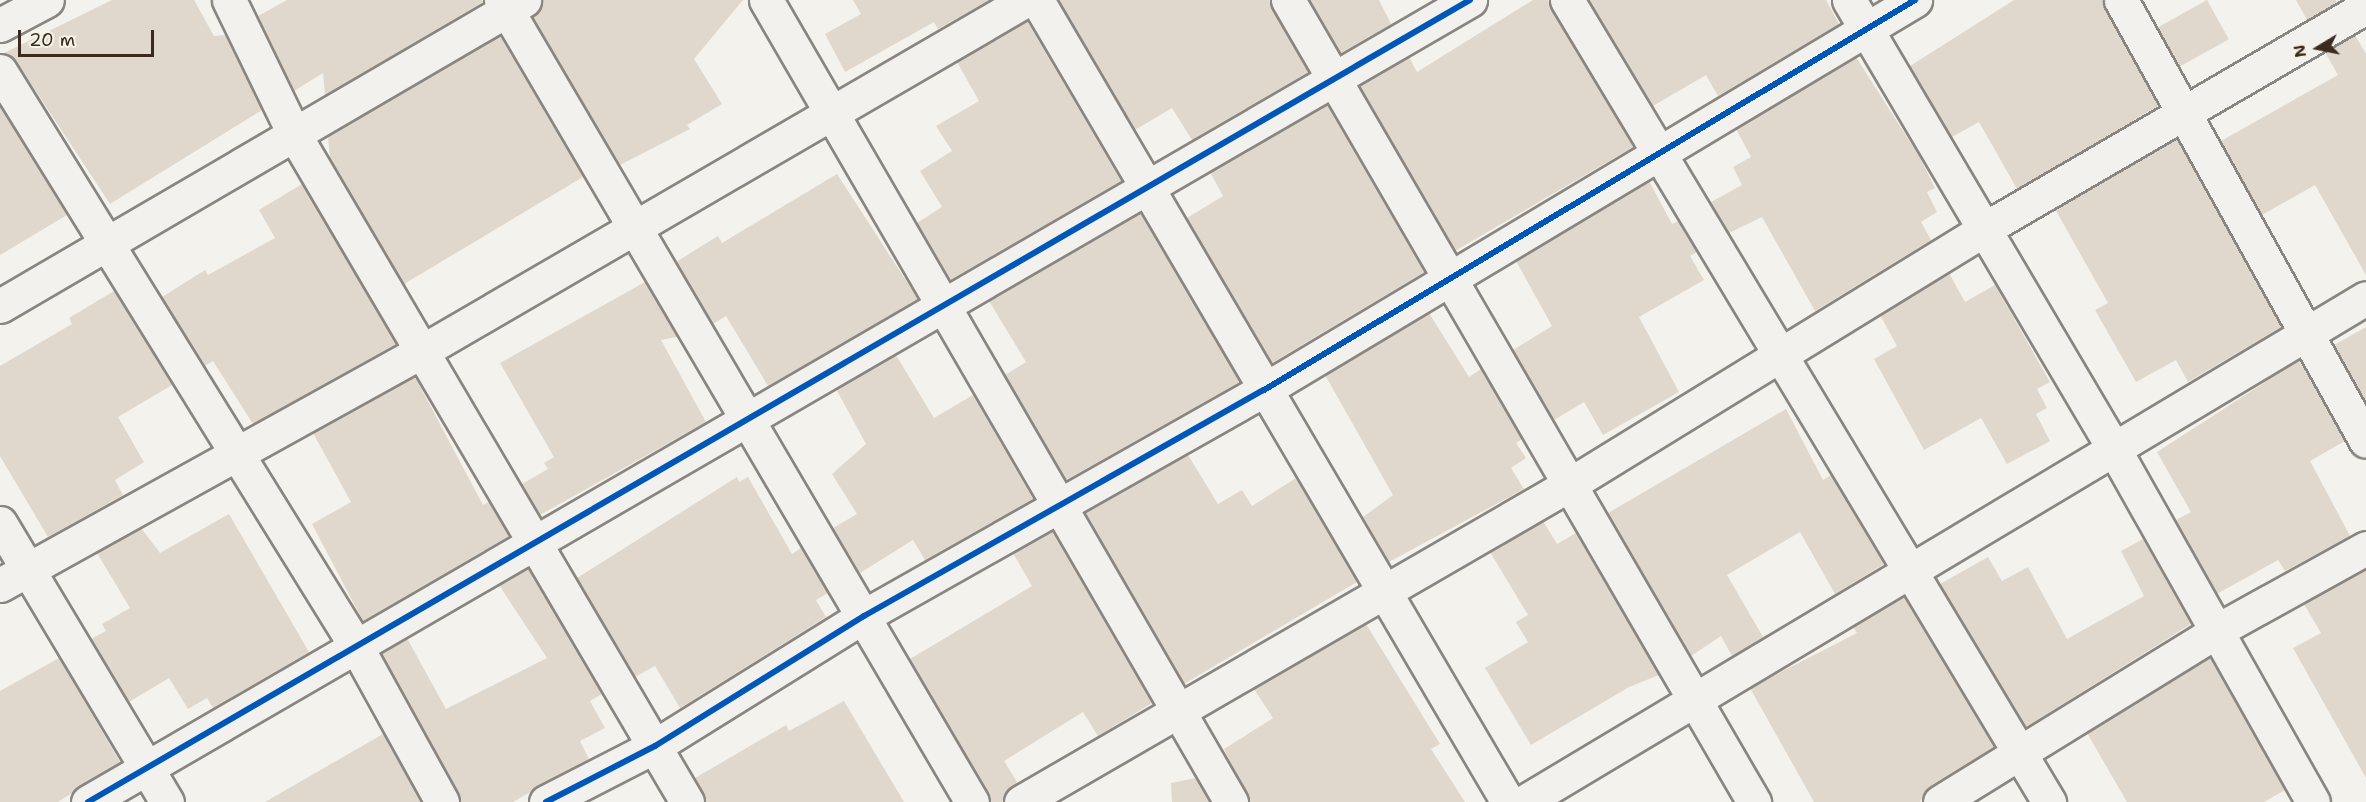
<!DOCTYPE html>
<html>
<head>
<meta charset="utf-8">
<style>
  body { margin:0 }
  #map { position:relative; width:2366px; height:802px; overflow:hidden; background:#f4f2ec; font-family:"Shantell Sans",sans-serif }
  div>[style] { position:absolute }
  .building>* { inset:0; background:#e0d8cd; transform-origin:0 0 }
  .roads { filter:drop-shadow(2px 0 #898580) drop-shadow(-2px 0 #898580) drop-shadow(0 2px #898580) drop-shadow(0 -2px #898580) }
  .minor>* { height:33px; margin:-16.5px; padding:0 16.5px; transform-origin:16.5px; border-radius:16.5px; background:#f2f1ed }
  .cycleway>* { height:6px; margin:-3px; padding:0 3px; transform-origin:3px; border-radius:3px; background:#0057b8 }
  span { translate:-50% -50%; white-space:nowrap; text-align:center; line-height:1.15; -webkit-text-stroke:4.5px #f7f3e8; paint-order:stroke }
  .north { position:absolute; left:2288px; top:18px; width:60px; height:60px; -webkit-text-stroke:4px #f7f3e8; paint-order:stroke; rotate:260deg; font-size:16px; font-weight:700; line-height:24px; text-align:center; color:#3b2a1e }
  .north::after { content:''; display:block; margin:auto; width:21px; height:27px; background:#3b2a1e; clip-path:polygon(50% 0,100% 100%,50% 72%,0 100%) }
  .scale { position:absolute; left:18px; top:30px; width:136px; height:27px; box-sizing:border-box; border:3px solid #3b2a1e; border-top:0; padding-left:8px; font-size:18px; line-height:21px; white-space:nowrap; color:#3b2a1e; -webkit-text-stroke:4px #f7f3e8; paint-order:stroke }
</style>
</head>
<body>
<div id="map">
  <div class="building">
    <i style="clip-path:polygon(112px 0,194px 0,214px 36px,225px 35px,262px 110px,110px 204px,16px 61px,4px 53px)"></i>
    <i style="clip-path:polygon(287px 0,482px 0,483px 2px,325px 95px,323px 73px,294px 91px,258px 16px)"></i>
    <i style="clip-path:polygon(543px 0,743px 0,694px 59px,722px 104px,687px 125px,690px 129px,620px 165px,533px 17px)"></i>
    <i style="clip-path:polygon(853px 0,989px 0,938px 29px,934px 22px,845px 72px,825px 34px,861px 14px)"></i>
    <i style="clip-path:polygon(1059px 0,1269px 0,1308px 72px,1192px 140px,1172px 108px,1135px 130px)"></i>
    <i style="clip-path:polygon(1310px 0,1379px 0,1391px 24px,1341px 53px)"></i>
    <i style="clip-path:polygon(1533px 0,1548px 0,1633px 147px,1455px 251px,1360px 86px,1409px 57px,1417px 72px)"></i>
    <i style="clip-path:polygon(1589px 0,1826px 0,1839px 24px,1718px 96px,1706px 75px,1653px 106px)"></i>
    <i style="clip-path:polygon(2014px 0,2102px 0,2158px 106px,2017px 189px,1979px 122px,1952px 137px,1910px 66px)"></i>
    <i style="left:2207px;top:0;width:45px;height:56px;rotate:61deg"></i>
    <i style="clip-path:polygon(2296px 0,2336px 0,2337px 2px,2307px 20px)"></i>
    <i style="clip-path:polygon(1027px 21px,1121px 181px,950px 280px,917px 223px,942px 207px,920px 171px,952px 151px,936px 126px,979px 101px,957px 62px)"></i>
    <i style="clip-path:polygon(2355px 35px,2366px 54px,2366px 275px,2315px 185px,2262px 215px,2221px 141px,2338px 75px,2325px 52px)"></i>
    <i style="clip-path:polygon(500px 36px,583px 177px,404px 284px,330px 158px,328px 136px)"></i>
    <i style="clip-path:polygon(1856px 57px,1919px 156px,1935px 188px,1927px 192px,1937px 212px,1921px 222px,1931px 240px,1815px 311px,1762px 217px,1729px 233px,1711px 202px,1742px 185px,1733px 167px,1751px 157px,1736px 129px)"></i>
    <i style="clip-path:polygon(1327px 105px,1424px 272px,1272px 363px,1187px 218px,1223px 196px,1210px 172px)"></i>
    <i style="clip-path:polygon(0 107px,67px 215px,0 255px)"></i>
    <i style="clip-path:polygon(2177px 139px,2281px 327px,2188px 382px,2176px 360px,2136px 382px,2095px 310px,2108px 303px,2055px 209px)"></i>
    <i style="clip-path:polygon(837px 174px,918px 299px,768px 386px,726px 316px,713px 324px,676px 262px,718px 236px,722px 243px)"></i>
    <i style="clip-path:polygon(1649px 181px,1672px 224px,1678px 221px,1697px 252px,1690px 256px,1704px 280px,1639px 317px,1679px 392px,1603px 435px,1584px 402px,1554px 420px,1513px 350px,1552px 326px,1516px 261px)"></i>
    <i style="clip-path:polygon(302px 184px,396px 344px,253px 424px,213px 361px,205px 366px,162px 297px,205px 270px,208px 275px,275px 238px,259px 210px)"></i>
    <i style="clip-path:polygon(1140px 213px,1240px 382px,1066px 480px,1005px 375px,1026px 362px,989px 301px)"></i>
    <i style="clip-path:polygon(1949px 273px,1965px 302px,1995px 285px,2050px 382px,2037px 389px,2047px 408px,2036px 414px,2050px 441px,2007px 464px,1981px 418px,1924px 450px,1874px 359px,1897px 346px,1880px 315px)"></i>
    <i style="clip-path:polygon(645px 282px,677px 337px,661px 340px,706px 422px,540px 515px,522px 484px,548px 469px,544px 463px,554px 457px,500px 363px)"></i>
    <i style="clip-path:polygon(114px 291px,172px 385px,118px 417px,144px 462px,115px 480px,123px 495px,48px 537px,0 456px,0 366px,72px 324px,69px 318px)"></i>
    <i style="clip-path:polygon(1429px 313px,1469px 377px,1481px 369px,1522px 439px,1516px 443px,1526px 458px,1511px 468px,1524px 489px,1389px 562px,1363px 517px,1393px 495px,1325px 375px)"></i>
    <i style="clip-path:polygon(2366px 327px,2366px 402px,2334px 345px)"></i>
    <i style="clip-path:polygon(896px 355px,934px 418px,973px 395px,1033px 499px,925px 560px,913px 540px,860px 573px,833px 528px,857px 514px,832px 474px,866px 444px,836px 389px)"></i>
    <i style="clip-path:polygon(2299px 360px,2345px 441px,2310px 461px,2350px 536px,2285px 571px,2278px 560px,2217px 594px,2176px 520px,2191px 512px,2157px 452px)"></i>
    <i style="clip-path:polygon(415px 377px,483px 505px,489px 502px,509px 536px,363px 621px,312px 524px,351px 502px,313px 433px)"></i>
    <i style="clip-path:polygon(1786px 409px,1823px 480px,1831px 475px,1884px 564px,1835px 594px,1800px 532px,1727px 575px,1763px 637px,1732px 656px,1721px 636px,1691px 656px,1608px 513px)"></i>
    <i style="clip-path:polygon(1188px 455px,1218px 504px,1242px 490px,1252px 506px,1296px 478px,1357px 582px,1184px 684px,1085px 513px)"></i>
    <i style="clip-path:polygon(737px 477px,739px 482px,748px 477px,792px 554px,801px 548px,828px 593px,816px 600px,826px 617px,680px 708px,655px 666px,635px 677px,577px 578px)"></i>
    <i style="clip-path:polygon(229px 514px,309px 652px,213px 708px,207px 698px,188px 709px,169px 678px,129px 702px,91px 639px,106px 631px,102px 624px,130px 608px,97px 553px,141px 528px,160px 553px)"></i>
    <i style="clip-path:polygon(1543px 521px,1557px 544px,1576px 533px,1659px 675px,1629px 687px,1531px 745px,1485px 668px,1528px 642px,1516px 622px,1528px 615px,1490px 552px)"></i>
    <i style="clip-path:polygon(1052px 531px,1152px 703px,1098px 736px,1083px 712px,1004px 761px,1017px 782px,1002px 802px,991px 802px,910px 659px,1032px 586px,1013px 553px)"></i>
    <i style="clip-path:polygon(2143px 539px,2191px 624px,2026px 727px,1940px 584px,1988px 557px,2002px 581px,2028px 567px,2067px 639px,2144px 596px,2121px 551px)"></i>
    <i style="clip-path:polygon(528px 568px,602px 694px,590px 701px,605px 728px,580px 741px,589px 759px,513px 802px,461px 802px,381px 653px,407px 638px,446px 709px,547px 658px,499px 585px)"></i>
    <i style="clip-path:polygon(2366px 569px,2366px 778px,2293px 648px,2321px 633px,2304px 604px)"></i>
    <i style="clip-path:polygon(1904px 597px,1994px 747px,1930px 786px,1920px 802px,1814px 802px,1750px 688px,1857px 633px,1853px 627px)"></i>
    <i style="clip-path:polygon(1366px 624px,1440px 744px,1431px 749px,1465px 802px,1250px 802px,1224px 749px,1273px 718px,1254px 689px)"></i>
    <i style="clip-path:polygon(2210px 657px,2285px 790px,2264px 802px,2127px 802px,2087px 733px)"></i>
    <i style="clip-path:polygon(59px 658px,120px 762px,58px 802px,0 802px,0 691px)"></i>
    <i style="clip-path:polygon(844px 701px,904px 802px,706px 802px,695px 778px,786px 725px,789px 731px)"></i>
    <i style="clip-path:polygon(383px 734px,421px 802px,265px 802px)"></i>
    <i style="clip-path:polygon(1196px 778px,1209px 802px,1172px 802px,1171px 783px)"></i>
  </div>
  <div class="roads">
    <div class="minor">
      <i style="left:229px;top:0;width:149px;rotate:64.1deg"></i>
      <i style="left:294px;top:134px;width:775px;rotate:59.53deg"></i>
      <i style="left:501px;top:0;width:930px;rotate:59.58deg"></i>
      <i style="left:766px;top:0;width:927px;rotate:59.89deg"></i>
      <i style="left:1037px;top:0;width:930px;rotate:59.58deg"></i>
      <i style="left:1288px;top:0;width:928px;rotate:59.84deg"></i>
      <i style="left:1567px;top:0;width:936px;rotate:58.99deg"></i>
      <i style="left:1849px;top:0;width:521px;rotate:59.45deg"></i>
      <i style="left:2114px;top:449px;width:405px;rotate:60.6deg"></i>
      <i style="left:2121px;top:0;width:504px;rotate:60.95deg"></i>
      <i style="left:0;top:25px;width:53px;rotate:-28deg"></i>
      <i style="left:0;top:71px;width:676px;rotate:58.24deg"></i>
      <i style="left:356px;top:646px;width:178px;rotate:61.1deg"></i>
      <i style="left:0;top:306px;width:607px;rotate:-30.28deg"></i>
      <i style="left:0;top:523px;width:325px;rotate:59.1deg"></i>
      <i style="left:0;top:585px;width:479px;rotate:-29deg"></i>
      <i style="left:419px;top:353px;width:702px;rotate:-30.18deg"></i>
      <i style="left:88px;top:802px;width:1598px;rotate:-30.13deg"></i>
      <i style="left:546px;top:802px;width:123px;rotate:-27.2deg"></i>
      <i style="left:655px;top:746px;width:246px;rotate:-31.9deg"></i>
      <i style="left:864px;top:616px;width:459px;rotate:-29.5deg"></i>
      <i style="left:1264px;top:390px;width:759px;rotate:-30.92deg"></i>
      <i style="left:1021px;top:802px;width:637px;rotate:-30.07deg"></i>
      <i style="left:1572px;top:483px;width:486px;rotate:-31.6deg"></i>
      <i style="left:1986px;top:228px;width:440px;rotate:-30.2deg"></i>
      <i style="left:1524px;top:802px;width:981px;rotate:-30.9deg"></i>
      <i style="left:1940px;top:802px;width:327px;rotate:-31.7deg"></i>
      <i style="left:2218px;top:630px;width:169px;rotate:-29deg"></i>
    </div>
  </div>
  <div class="cycleway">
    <i style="left:88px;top:802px;width:1598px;rotate:-30.13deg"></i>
    <i style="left:546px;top:802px;width:123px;rotate:-27.2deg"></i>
    <i style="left:655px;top:746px;width:246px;rotate:-31.9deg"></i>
    <i style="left:864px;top:616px;width:459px;rotate:-29.5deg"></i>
    <i style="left:1264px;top:390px;width:759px;rotate:-30.92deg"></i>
  </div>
  <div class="north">N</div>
  <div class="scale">20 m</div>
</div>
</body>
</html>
